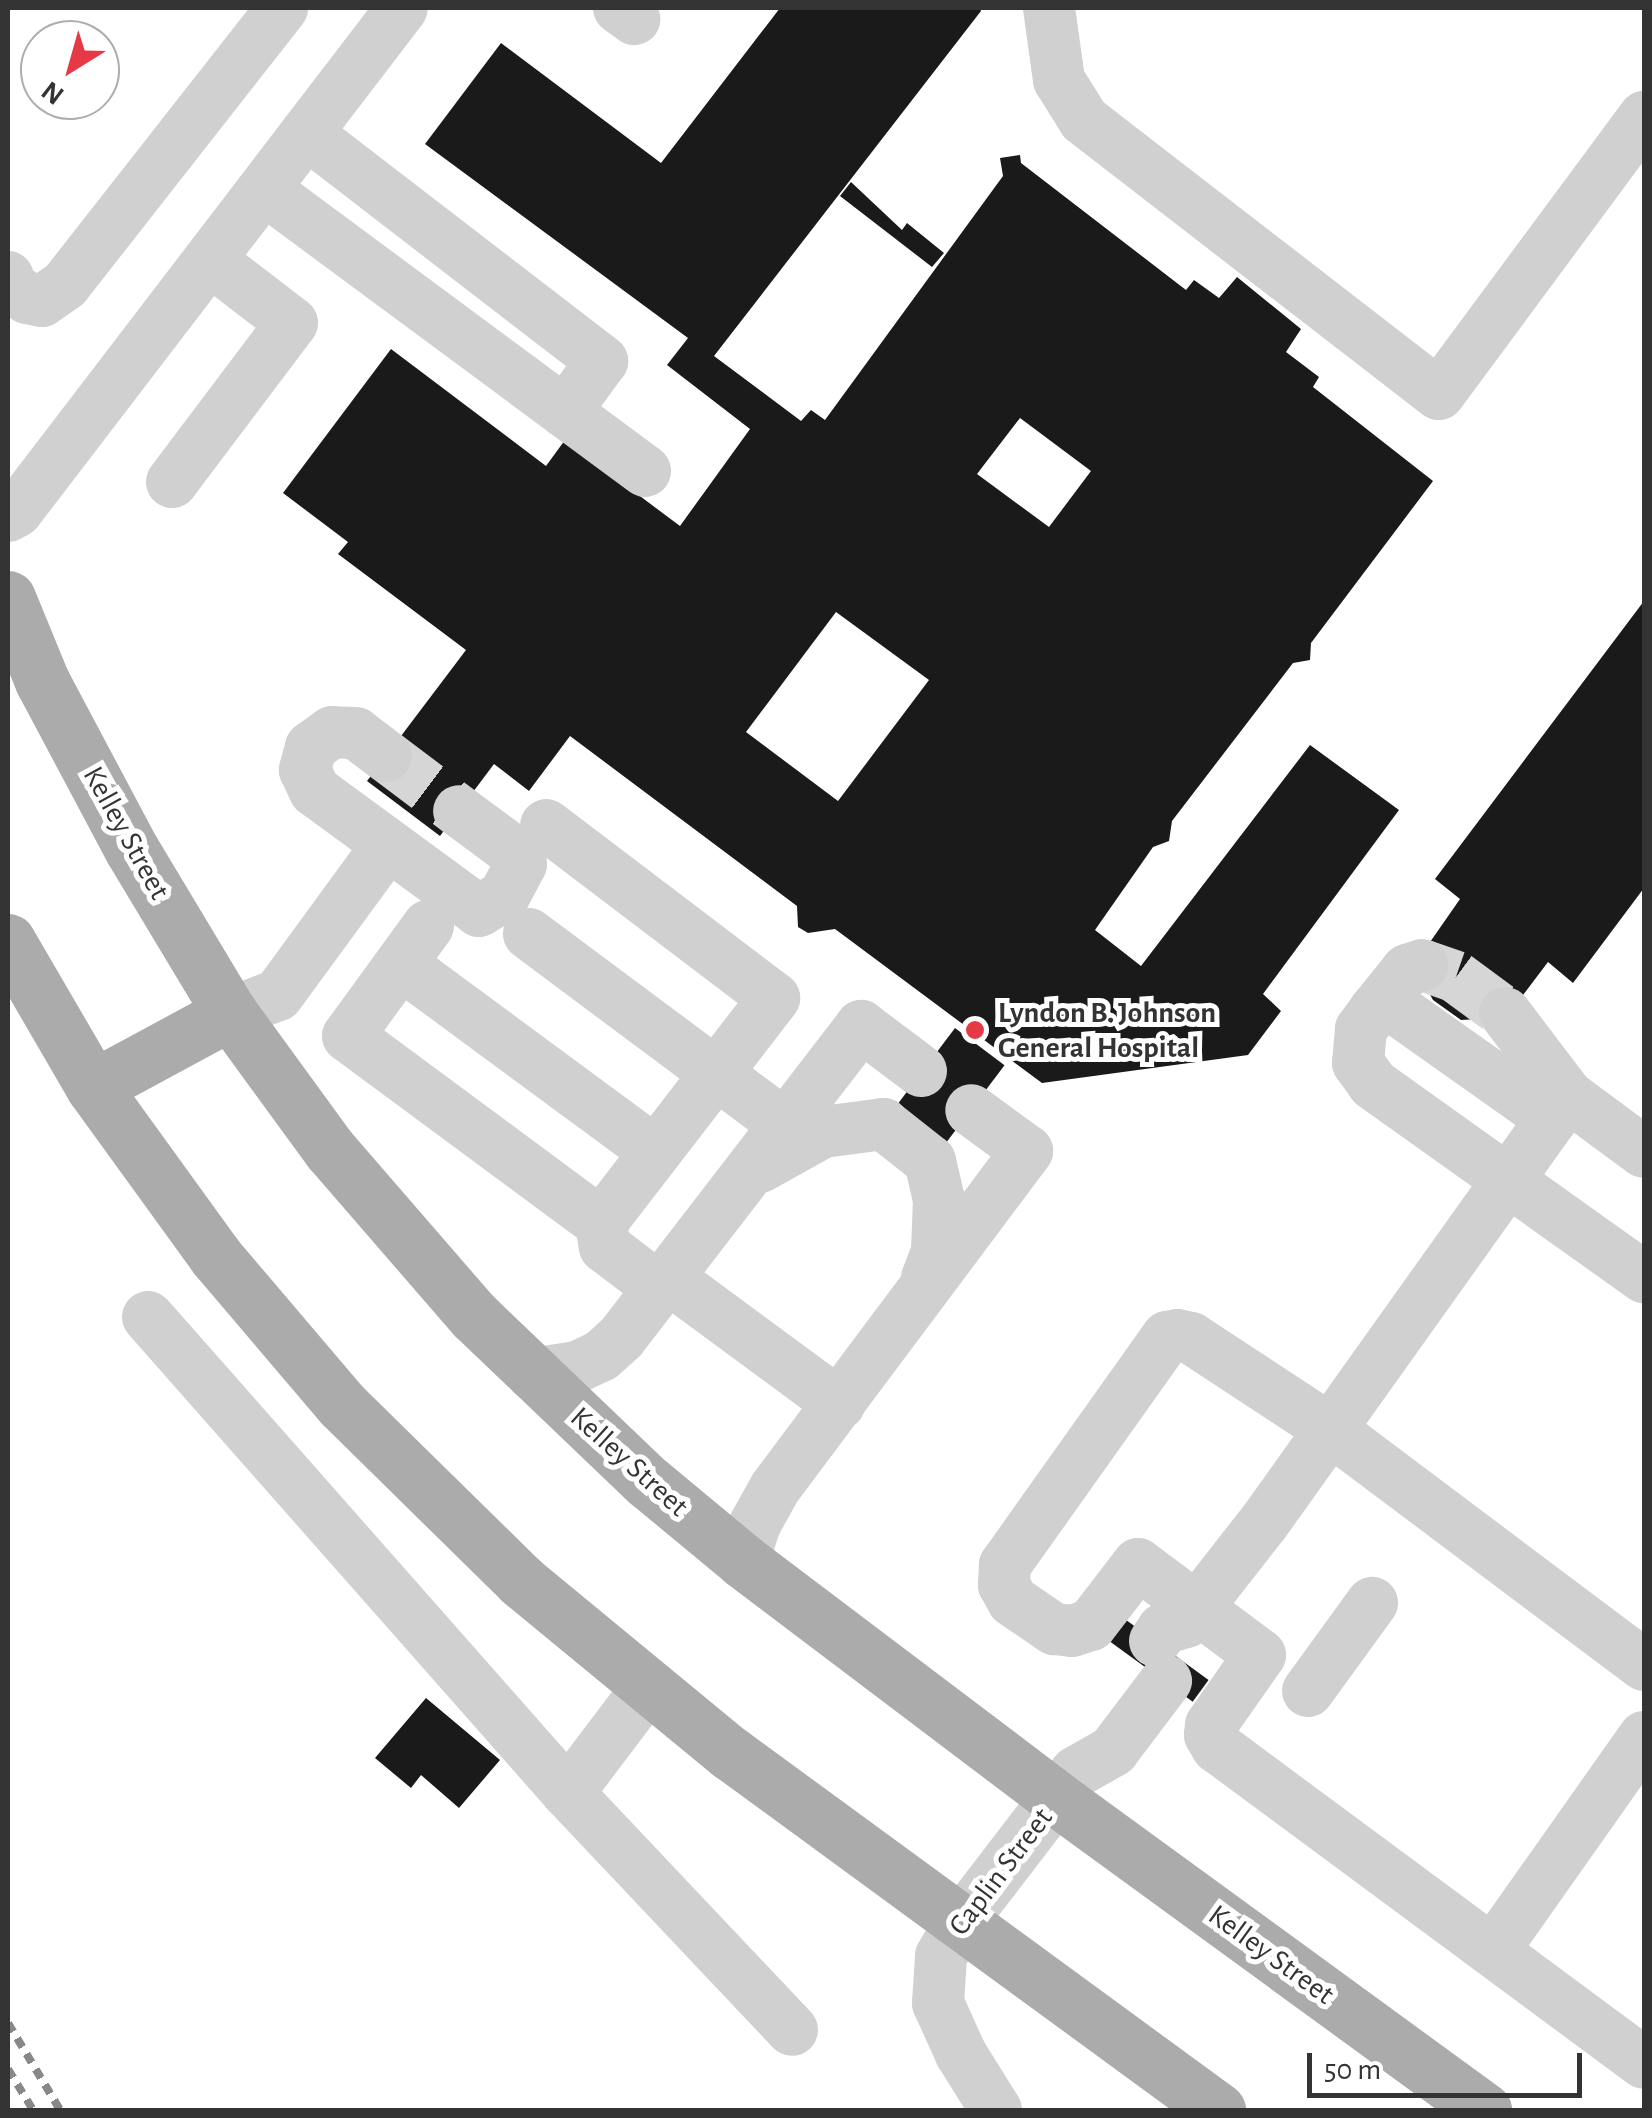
<!DOCTYPE html>
<html>
<head>
<meta charset="utf-8">
<style>
  body { margin:0 }
  #map { position:relative; width:1652px; height:2118px; overflow:hidden; background:#fff; font-family:"Alegreya Sans",sans-serif }
  div>[style] { position:absolute }
  .building>* { inset:0; background:#1a1a1a; transform-origin:0 0 }
  .minor-tunnel>* { height:52px; margin-top:-26px; transform-origin:0; background:repeating-linear-gradient(90deg,#d6d6d6 0 52px,transparent 0 78px) }
  .minor>* { height:52px; margin:-26px; padding:0 26px; transform-origin:26px; border-radius:26px; background:#d0d0d0 }
  .major>* { height:55px; margin:-27.5px; padding:0 27.5px; transform-origin:27.5px; border-radius:27.5px; background:#ababab }
  .rail>* { height:8px; margin-top:-4px; transform-origin:0; background:repeating-linear-gradient(90deg,#888 0 10px,transparent 0 18px) }
  .dots>* { width:28px; height:28px; translate:-50% -50%; box-sizing:border-box; border:5px solid #fff; border-radius:50% }
  span { translate:-50% -50%; white-space:nowrap; text-align:center; line-height:1.15; -webkit-text-stroke:10px #fff; paint-order:stroke }
  .street-label { font-size:30px; color:#333 }
  .poi-label { font-size:30px; color:#333; font-weight:700 }
  .left { translate:0 -50%; text-align:left }
  .frame { position:absolute; inset:0; border:10px solid #333; pointer-events:none }
  .north { position:absolute; left:20px; top:20px; width:100px; height:100px; box-sizing:border-box; background:#fff; border:2px solid #adadad; border-radius:50%; rotate:217deg; font-size:28px; font-weight:700; line-height:40px; text-align:center; color:#333 }
  .north::after { content:''; display:block; margin:auto; width:35px; height:45px; background:#e63946; clip-path:polygon(50% 0,100% 100%,50% 72%,0 100%) }
  .scale { position:absolute; left:1307px; top:2053px; width:275px; height:45px; box-sizing:border-box; border:5px solid #333; border-top:0; padding-left:12px; font-size:30px; line-height:35px; white-space:nowrap; color:#333; -webkit-text-stroke:8px #fff; paint-order:stroke }
</style>
</head>
<body>
<div id="map">
  <div class="building">
    <i style="clip-path:polygon(evenodd,780px 8px,980px 8px,981px 11px,714px 356px,801px 421px,811px 410px,825px 420px,1003px 176px,1000px 158px,1020px 155px,1021px 163px,1186px 290px,1194px 280px,1219px 298px,1237px 277px,1301px 329px,1286px 352px,1319px 377px,1313px 387px,1433px 481px,1311px 643px,1310px 660px,1293px 663px,1172px 821px,1169px 841px,1153px 847px,1095px 930px,1141px 966px,1310px 745px,1399px 810px,1263px 994px,1281px 1011px,1248px 1055px,1042px 1083px,835px 929px,808px 933px,798px 927px,797px 906px,570px 736px,529px 791px,494px 764px,440px 836px,367px 781px,466px 650px,338px 554px,348px 542px,283px 493px,391px 349px,546px 466px,565px 440px,680px 526px,750px 429px,667px 365px,688px 338px,425px 144px,501px 43px,661px 163px,780px 8px,1020px 418px,1091px 471px,1049px 527px,977px 474px,1020px 418px,780px 8px,836px 612px,929px 680px,838px 801px,746px 732px,836px 612px)"></i>
    <i style="clip-path:polygon(851px 182px,902px 230px,907px 223px,944px 253px,932px 267px,840px 196px)"></i>
    <i style="clip-path:polygon(1644px 601px,1644px 888px,1573px 983px,1548px 962px,1514px 1007px,1498px 1018px,1461px 1020px,1433px 1000px,1424px 984px,1428px 945px,1460px 899px,1435px 879px)"></i>
    <i style="left:955px;top:1028px;width:62px;height:118px;rotate:37deg"></i>
    <i style="left:1122px;top:1617px;width:107px;height:27px;rotate:36deg"></i>
    <i style="clip-path:polygon(426px 1698px,500px 1760px,459px 1808px,421px 1775px,411px 1788px,375px 1758px)"></i>
  </div>
  <div class="minor-tunnel">
    <i style="left:386px;top:756px;width:91px;rotate:37deg"></i>
    <i style="left:1422px;top:965px;width:36px;rotate:19deg"></i>
    <i style="left:1456px;top:977px;width:61px;rotate:36.3deg"></i>
  </div>
  <div class="minor">
    <i style="left:619px;top:8px;width:19px;rotate:36deg"></i>
    <i style="left:1049px;top:8px;width:73px;rotate:82.1deg"></i>
    <i style="left:1059px;top:80px;width:47px;rotate:58deg"></i>
    <i style="left:1084px;top:120px;width:448px;rotate:37.7deg"></i>
    <i style="left:1439px;top:394px;width:345px;rotate:-53.5deg"></i>
    <i style="left:306px;top:133px;width:374px;rotate:37.6deg"></i>
    <i style="left:602px;top:361px;width:63px;rotate:126deg"></i>
    <i style="left:264px;top:189px;width:474px;rotate:36.5deg"></i>
    <i style="left:8px;top:277px;width:9px;rotate:77deg"></i>
    <i style="left:10px;top:286px;width:21px;rotate:35deg"></i>
    <i style="left:27px;top:298px;width:15px;rotate:11deg"></i>
    <i style="left:42px;top:301px;width:28px;rotate:-35deg"></i>
    <i style="left:65px;top:285px;width:352px;rotate:-51.9deg"></i>
    <i style="left:172px;top:482px;width:199px;rotate:-53deg"></i>
    <i style="left:292px;top:323px;width:103px;rotate:-142.5deg"></i>
    <i style="left:8px;top:516px;width:10px;rotate:-29deg"></i>
    <i style="left:17px;top:511px;width:633px;rotate:-52.57deg"></i>
    <i style="left:386px;top:756px;width:38px;rotate:-143deg"></i>
    <i style="left:356px;top:733px;width:24px;rotate:-178deg"></i>
    <i style="left:332px;top:732px;width:26px;rotate:144deg"></i>
    <i style="left:311px;top:747px;width:24px;rotate:105deg"></i>
    <i style="left:305px;top:770px;width:23px;rotate:65deg"></i>
    <i style="left:315px;top:791px;width:203px;rotate:36.2deg"></i>
    <i style="left:479px;top:911px;width:29px;rotate:-31deg"></i>
    <i style="left:504px;top:896px;width:36px;rotate:-62deg"></i>
    <i style="left:521px;top:864px;width:15px;rotate:-122deg"></i>
    <i style="left:513px;top:851px;width:67px;rotate:-143.5deg"></i>
    <i style="left:428px;top:926px;width:136px;rotate:126deg"></i>
    <i style="left:348px;top:1036px;width:315px;rotate:36.5deg"></i>
    <i style="left:601px;top:1223px;width:284px;rotate:-52.4deg"></i>
    <i style="left:774px;top:998px;width:286px;rotate:-142.8deg"></i>
    <i style="left:529px;top:934px;width:318px;rotate:36.7deg"></i>
    <i style="left:402px;top:965px;width:315px;rotate:36.4deg"></i>
    <i style="left:1375px;top:1010px;width:51px;rotate:-51.3deg"></i>
    <i style="left:1407px;top:970px;width:16px;rotate:-18deg"></i>
    <i style="left:230px;top:1013px;width:51px;rotate:-20.6deg"></i>
    <i style="left:278px;top:995px;width:185px;rotate:-53.8deg"></i>
    <i style="left:1505px;top:1013px;width:104px;rotate:52.8deg"></i>
    <i style="left:1552px;top:1119px;width:197px;rotate:-144.7deg"></i>
    <i style="left:1391px;top:1005px;width:17px;rotate:163deg"></i>
    <i style="left:1375px;top:1010px;width:24px;rotate:126deg"></i>
    <i style="left:1361px;top:1029px;width:34px;rotate:95deg"></i>
    <i style="left:1358px;top:1063px;width:26px;rotate:54deg"></i>
    <i style="left:1373px;top:1084px;width:333px;rotate:35.5deg"></i>
    <i style="left:760px;top:1167px;width:72px;rotate:-29.1deg"></i>
    <i style="left:823px;top:1132px;width:61px;rotate:-7.6deg"></i>
    <i style="left:883px;top:1124px;width:60px;rotate:38.2deg"></i>
    <i style="left:930px;top:1161px;width:39px;rotate:77deg"></i>
    <i style="left:939px;top:1199px;width:53px;rotate:92.2deg"></i>
    <i style="left:937px;top:1252px;width:28px;rotate:111deg"></i>
    <i style="left:601px;top:1223px;width:24px;rotate:81deg"></i>
    <i style="left:605px;top:1247px;width:68px;rotate:37.2deg"></i>
    <i style="left:667px;top:1277px;width:214px;rotate:36.4deg"></i>
    <i style="left:148px;top:1317px;width:635px;rotate:48.58deg"></i>
    <i style="left:568px;top:1793px;width:134px;rotate:-52.9deg"></i>
    <i style="left:532px;top:1374px;width:46px;rotate:-8.8deg"></i>
    <i style="left:577px;top:1367px;width:26px;rotate:-25deg"></i>
    <i style="left:601px;top:1356px;width:27px;rotate:-42deg"></i>
    <i style="left:621px;top:1338px;width:394px;rotate:-52.4deg"></i>
    <i style="left:861px;top:1026px;width:75px;rotate:36.9deg"></i>
    <i style="left:743px;top:1561px;width:39px;rotate:-72deg"></i>
    <i style="left:755px;top:1524px;width:41px;rotate:-60.9deg"></i>
    <i style="left:775px;top:1488px;width:421px;rotate:-53.2deg"></i>
    <i style="left:1027px;top:1151px;width:69px;rotate:-143.8deg"></i>
    <i style="left:1155px;top:1641px;width:14px;rotate:-56deg"></i>
    <i style="left:1163px;top:1629px;width:24px;rotate:-17deg"></i>
    <i style="left:1186px;top:1622px;width:128px;rotate:-52deg"></i>
    <i style="left:1265px;top:1521px;width:522px;rotate:-54.51deg"></i>
    <i style="left:1568px;top:1096px;width:94px;rotate:36.4deg"></i>
    <i style="left:1644px;top:1665px;width:395px;rotate:-143.1deg"></i>
    <i style="left:1328px;top:1428px;width:164px;rotate:-146.7deg"></i>
    <i style="left:1191px;top:1338px;width:14px;rotate:-168deg"></i>
    <i style="left:1177px;top:1335px;width:10px;rotate:169deg"></i>
    <i style="left:1167px;top:1337px;width:280px;rotate:125.4deg"></i>
    <i style="left:1005px;top:1565px;width:20px;rotate:93deg"></i>
    <i style="left:1004px;top:1585px;width:18px;rotate:61deg"></i>
    <i style="left:1013px;top:1601px;width:50px;rotate:34.3deg"></i>
    <i style="left:1054px;top:1629px;width:18px;rotate:6deg"></i>
    <i style="left:1072px;top:1631px;width:20px;rotate:-18deg"></i>
    <i style="left:1091px;top:1625px;width:77px;rotate:-52.4deg"></i>
    <i style="left:1138px;top:1564px;width:152px;rotate:36.7deg"></i>
    <i style="left:1260px;top:1655px;width:85px;rotate:125deg"></i>
    <i style="left:1211px;top:1725px;width:10px;rotate:96deg"></i>
    <i style="left:1210px;top:1735px;width:14px;rotate:60deg"></i>
    <i style="left:1217px;top:1747px;width:531px;rotate:36.5deg"></i>
    <i style="left:1308px;top:1691px;width:109px;rotate:-54deg"></i>
    <i style="left:568px;top:1793px;width:326px;rotate:46.6deg"></i>
    <i style="left:1493px;top:1951px;width:262px;rotate:-54.8deg"></i>
    <i style="left:996px;top:2110px;width:66px;rotate:-122deg"></i>
    <i style="left:961px;top:2054px;width:56px;rotate:-114.3deg"></i>
    <i style="left:938px;top:2003px;width:47px;rotate:-86.3deg"></i>
    <i style="left:941px;top:1956px;width:39px;rotate:-60deg"></i>
    <i style="left:961px;top:1922px;width:189px;rotate:-52.5deg"></i>
    <i style="left:1076px;top:1772px;width:43px;rotate:-29.6deg"></i>
    <i style="left:1113px;top:1751px;width:88px;rotate:-52.9deg"></i>
  </div>
  <div class="major">
    <i style="left:8px;top:598px;width:90px;rotate:67.7deg"></i>
    <i style="left:42px;top:681px;width:191px;rotate:62deg"></i>
    <i style="left:132px;top:850px;width:190px;rotate:59deg"></i>
    <i style="left:230px;top:1013px;width:170px;rotate:53.9deg"></i>
    <i style="left:330px;top:1150px;width:220px;rotate:49.1deg"></i>
    <i style="left:474px;top:1316px;width:240px;rotate:43.7deg"></i>
    <i style="left:648px;top:1482px;width:124px;rotate:39.7deg"></i>
    <i style="left:743px;top:1561px;width:393px;rotate:37.1deg"></i>
    <i style="left:1056px;top:1798px;width:530px;rotate:36.09deg"></i>
    <i style="left:8px;top:941px;width:169px;rotate:59.8deg"></i>
    <i style="left:93px;top:1087px;width:210px;rotate:54.1deg"></i>
    <i style="left:216px;top:1257px;width:194px;rotate:49.6deg"></i>
    <i style="left:342px;top:1405px;width:251px;rotate:44.5deg"></i>
    <i style="left:521px;top:1581px;width:271px;rotate:39.5deg"></i>
    <i style="left:730px;top:1753px;width:605px;rotate:36.19deg"></i>
    <i style="left:93px;top:1087px;width:156px;rotate:-28.4deg"></i>
  </div>
  <div class="rail">
    <i style="left:8px;top:2023px;width:101px;rotate:59.1deg"></i>
    <i style="left:8px;top:2069px;width:48px;rotate:58.6deg"></i>
  </div>
  <div class="dots">
    <i style="left:975px;top:1030px;background:#e63946"></i>
  </div>
  <div class="street-label">
    <span style="left:126px;top:833px;rotate:61deg">Kelley Street</span>
    <span style="left:629px;top:1462px;rotate:42deg">Kelley Street</span>
    <span style="left:1001px;top:1872px;rotate:-53deg">Caplin Street</span>
    <span style="left:1271px;top:1955px;rotate:36deg">Kelley Street</span>
  </div>
  <div class="poi-label">
    <span class="left" style="left:998px;top:1030px">Lyndon B. Johnson<br>General Hospital</span>
  </div>
  <div class="frame"></div>
  <div class="north">N</div>
  <div class="scale">50 m</div>
</div>
</body>
</html>
